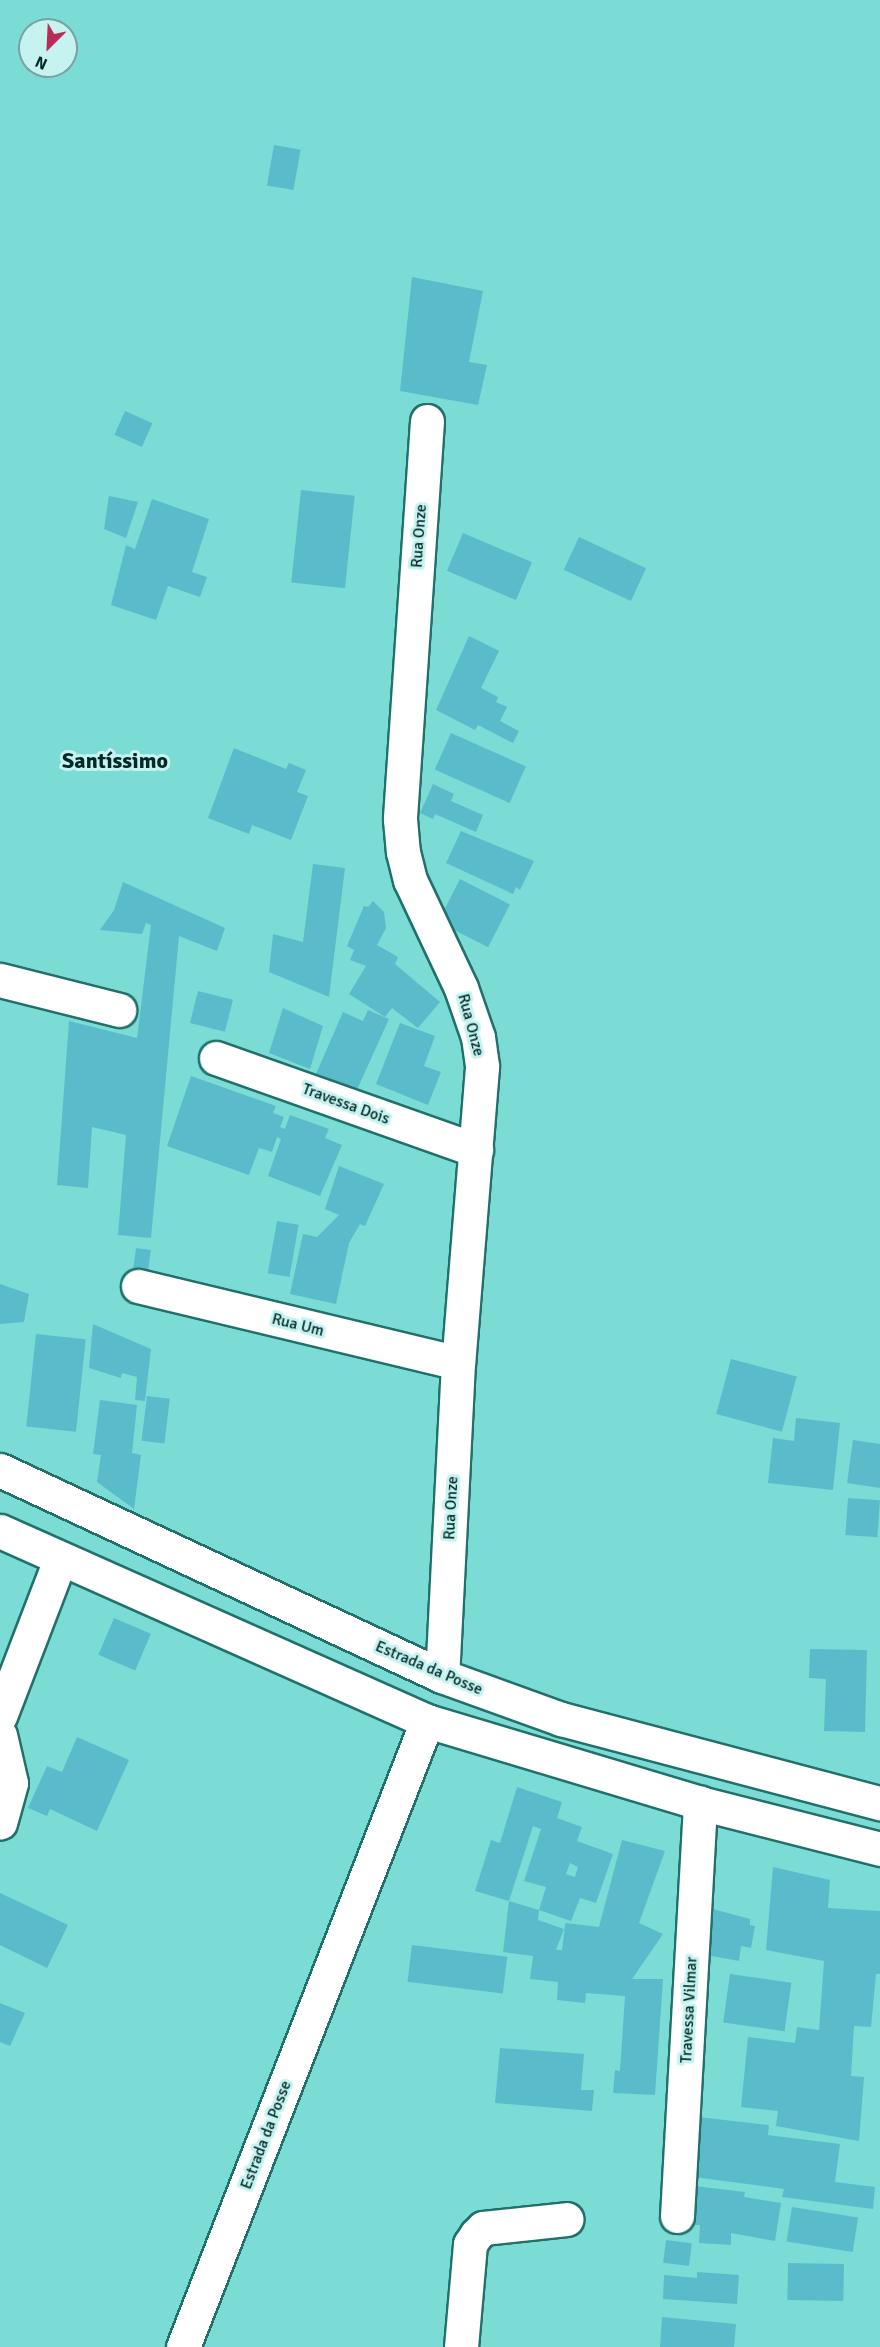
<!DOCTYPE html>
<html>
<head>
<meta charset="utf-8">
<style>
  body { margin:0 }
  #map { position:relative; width:880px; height:2347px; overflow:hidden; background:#7adcd4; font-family:Signika,sans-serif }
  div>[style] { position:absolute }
  .building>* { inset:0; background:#5abccb; transform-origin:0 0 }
  .roads { filter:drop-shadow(2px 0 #21706b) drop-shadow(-2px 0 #21706b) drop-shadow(0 2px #21706b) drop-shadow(0 -2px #21706b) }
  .minor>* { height:33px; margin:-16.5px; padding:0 16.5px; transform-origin:16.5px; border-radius:16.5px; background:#fff }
  .primary>* { height:33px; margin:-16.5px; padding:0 16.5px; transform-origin:16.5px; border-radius:16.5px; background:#fff }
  span { translate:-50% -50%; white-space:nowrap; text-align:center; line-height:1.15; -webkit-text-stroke:6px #c6f3ef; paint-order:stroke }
  .street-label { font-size:16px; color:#002a28 }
  .district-label { font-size:22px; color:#002a28; font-weight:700 }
  .north { position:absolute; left:18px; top:18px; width:60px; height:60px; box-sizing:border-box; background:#c6f3ef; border:2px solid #77a39f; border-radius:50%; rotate:204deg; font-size:16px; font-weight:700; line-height:24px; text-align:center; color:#002a28 }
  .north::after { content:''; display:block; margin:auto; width:21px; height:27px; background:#ba2b57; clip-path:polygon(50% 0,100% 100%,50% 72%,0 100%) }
</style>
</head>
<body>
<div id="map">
  <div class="building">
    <i style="left:274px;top:145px;width:27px;height:41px;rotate:10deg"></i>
    <i style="clip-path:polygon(412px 277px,483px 291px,469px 362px,487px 365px,478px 405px,400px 391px)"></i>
    <i style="left:125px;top:411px;width:30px;height:26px;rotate:24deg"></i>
    <i style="left:301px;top:490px;width:54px;height:93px;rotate:6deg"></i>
    <i style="clip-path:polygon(109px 496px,138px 502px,126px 538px,104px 529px)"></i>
    <i style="clip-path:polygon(152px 499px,209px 519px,192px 572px,207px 577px,200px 597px,168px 586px,156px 620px,111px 605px,126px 545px,135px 549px)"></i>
    <i style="left:463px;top:533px;width:75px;height:41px;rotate:23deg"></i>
    <i style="left:579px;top:537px;width:74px;height:36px;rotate:25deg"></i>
    <i style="clip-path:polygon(469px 636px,499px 651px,481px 688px,498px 697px,496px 702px,507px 707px,500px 721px,519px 731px,513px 743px,478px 725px,475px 730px,436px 710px)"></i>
    <i style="left:451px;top:733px;width:82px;height:40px;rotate:24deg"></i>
    <i style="clip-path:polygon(234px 748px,286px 769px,289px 763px,306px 770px,297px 792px,308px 796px,291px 840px,252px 825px,249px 834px,208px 818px)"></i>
    <i style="clip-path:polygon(433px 784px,454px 794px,451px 801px,483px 815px,476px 832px,435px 814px,433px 819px,420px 813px)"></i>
    <i style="clip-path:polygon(461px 831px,534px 861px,520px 890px,516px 887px,513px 894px,446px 863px)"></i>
    <i style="clip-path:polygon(313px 864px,345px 868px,329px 997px,269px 972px,273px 934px,303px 942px)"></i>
    <i style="left:460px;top:879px;width:56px;height:48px;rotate:27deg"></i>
    <i style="clip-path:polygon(123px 882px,225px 928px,217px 951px,179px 936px,151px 1238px,118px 1235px,126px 1135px,92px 1127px,88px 1188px,57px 1185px,69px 1021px,137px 1038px,151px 925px,146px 923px,142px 934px,100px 930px,114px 910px)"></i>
    <i style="clip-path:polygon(373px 901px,384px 912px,386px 928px,377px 945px,398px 957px,395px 964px,440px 1002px,418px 1028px,392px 1008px,385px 1017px,349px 994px,366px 966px,350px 960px,354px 950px,347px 946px,364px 906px,368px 907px)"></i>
    <i style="left:198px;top:991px;width:36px;height:33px;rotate:14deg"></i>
    <i style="clip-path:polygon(283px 1008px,323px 1026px,310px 1069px,269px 1053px)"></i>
    <i style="clip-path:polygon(368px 1010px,389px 1019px,356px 1092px,316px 1074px,343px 1012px,363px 1021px)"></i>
    <i style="clip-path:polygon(400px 1023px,435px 1036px,424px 1066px,441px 1072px,428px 1105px,376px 1084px)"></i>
    <i style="clip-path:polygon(191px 1076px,276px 1106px,273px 1113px,284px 1117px,280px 1127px,285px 1129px,290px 1115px,329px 1129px,325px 1138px,342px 1145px,320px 1196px,268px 1176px,281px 1139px,277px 1137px,272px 1152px,259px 1148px,249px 1175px,167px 1146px)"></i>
    <i style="clip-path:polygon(339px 1166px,384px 1184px,365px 1226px,360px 1224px,349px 1243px,336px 1304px,290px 1294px,303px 1234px,317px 1237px,339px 1215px,325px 1209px)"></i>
    <i style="left:277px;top:1221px;width:22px;height:53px;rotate:10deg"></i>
    <i style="left:136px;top:1248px;width:15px;height:33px;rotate:8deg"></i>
    <i style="clip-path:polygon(0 1284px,29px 1294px,24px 1322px,0 1324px)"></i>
    <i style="clip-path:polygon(93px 1324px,151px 1349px,145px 1401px,135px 1400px,137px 1377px,122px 1373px,121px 1378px,89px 1368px)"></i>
    <i style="left:36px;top:1334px;width:50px;height:93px;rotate:6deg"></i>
    <i style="left:731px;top:1359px;width:68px;height:57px;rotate:15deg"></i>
    <i style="left:147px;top:1396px;width:23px;height:45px;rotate:7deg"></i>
    <i style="clip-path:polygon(100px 1400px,137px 1405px,132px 1453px,141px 1455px,134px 1509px,97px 1482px,101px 1455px,93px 1454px)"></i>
    <i style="clip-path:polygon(796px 1418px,840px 1423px,833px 1490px,768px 1483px,773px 1438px,794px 1441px)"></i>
    <i style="clip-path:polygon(853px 1440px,880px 1444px,880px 1488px,847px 1483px)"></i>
    <i style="left:848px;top:1498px;width:32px;height:37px;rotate:4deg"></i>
    <i style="left:114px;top:1618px;width:40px;height:40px;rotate:23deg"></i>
    <i style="clip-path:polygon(810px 1649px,867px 1650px,865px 1732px,824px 1731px,826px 1679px,809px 1678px)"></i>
    <i style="clip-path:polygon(77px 1737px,129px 1760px,97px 1831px,50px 1809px,47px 1816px,28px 1808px,47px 1766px,62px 1772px)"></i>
    <i style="clip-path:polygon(evenodd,517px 1787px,562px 1802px,557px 1818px,582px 1827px,577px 1841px,613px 1854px,596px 1903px,580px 1898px,571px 1921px,539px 1910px,546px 1887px,524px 1881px,541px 1829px,533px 1826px,509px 1901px,475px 1891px,491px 1840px,500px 1843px,517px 1787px,570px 1863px,578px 1867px,575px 1877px,566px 1874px,570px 1863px)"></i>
    <i style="clip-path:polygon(622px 1840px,665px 1851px,639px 1923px,663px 1934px,632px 1979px,663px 1979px,655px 2095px,613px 2093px,615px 2070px,620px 2071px,625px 1996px,586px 1993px,585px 2003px,557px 2000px,558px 1982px,530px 1979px,533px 1956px,503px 1952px,509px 1901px,539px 1910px,538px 1920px,564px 1929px,556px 1950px,562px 1950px,565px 1926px,565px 1923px,599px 1927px)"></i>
    <i style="clip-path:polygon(773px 1867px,830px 1880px,828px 1908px,880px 1911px,880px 1974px,876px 1974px,871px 2027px,854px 2026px,851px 2076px,864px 2077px,859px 2141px,776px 2126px,778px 2111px,741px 2107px,748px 2037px,795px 2043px,797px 2027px,819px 2030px,824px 1961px,766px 1950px)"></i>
    <i style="clip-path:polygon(0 1893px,68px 1925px,47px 1968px,0 1945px)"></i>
    <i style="clip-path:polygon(698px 1905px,750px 1919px,750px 1925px,755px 1926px,751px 1948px,741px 1946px,739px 1961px,696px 1953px)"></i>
    <i style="left:412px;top:1945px;width:96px;height:37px;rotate:7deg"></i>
    <i style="left:730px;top:1974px;width:62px;height:49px;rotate:8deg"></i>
    <i style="clip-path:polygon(0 2003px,25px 2013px,10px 2046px,0 2042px)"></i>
    <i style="clip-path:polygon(500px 2048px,584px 2054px,581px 2090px,594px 2090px,592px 2111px,495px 2103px)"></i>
    <i style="clip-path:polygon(698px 2117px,769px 2125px,768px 2135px,840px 2144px,835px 2182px,875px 2187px,873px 2209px,782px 2197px,784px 2189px,694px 2177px)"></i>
    <i style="clip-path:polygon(678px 2184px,745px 2192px,744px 2197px,781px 2203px,775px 2241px,731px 2233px,731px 2245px,699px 2243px,700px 2225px,677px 2224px)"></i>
    <i style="left:792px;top:2207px;width:67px;height:35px;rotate:9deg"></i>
    <i style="left:666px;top:2240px;width:26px;height:23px;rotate:7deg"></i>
    <i style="left:788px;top:2263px;width:56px;height:37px;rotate:1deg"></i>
    <i style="clip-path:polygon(697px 2272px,739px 2275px,737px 2304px,663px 2299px,664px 2275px,697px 2278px)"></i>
    <i style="clip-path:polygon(662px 2317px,736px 2324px,734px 2347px,660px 2347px)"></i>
  </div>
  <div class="roads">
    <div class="minor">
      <i style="left:427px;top:421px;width:399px;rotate:93.9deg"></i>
      <i style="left:400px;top:819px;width:33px;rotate:85deg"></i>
      <i style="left:403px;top:852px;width:29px;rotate:76deg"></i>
      <i style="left:410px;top:880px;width:119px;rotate:64.7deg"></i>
      <i style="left:461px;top:988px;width:52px;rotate:70.9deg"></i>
      <i style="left:478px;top:1037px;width:30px;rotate:82deg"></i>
      <i style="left:482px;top:1067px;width:297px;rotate:94.6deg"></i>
      <i style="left:458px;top:1363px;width:313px;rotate:92.9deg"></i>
      <i style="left:0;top:980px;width:123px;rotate:14.1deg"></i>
      <i style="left:216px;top:1058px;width:276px;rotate:19.5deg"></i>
      <i style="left:138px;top:1286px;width:329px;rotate:13.5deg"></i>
      <i style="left:0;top:1716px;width:167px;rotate:-69deg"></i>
      <i style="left:0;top:1735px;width:49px;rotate:77.1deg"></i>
      <i style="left:11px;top:1783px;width:41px;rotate:105.4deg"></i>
      <i style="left:677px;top:2216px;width:414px;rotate:-86.8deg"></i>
      <i style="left:183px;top:2347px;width:672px;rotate:-68.71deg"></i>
      <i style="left:461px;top:2347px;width:103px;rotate:-85deg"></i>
      <i style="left:470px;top:2244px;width:11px;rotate:-56deg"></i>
      <i style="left:476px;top:2235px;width:10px;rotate:-45deg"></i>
      <i style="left:483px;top:2228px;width:84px;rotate:-6.1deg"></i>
    </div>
    <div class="primary">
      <i style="left:0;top:1470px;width:488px;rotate:25deg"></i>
      <i style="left:442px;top:1676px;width:127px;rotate:19.9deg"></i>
      <i style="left:561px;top:1719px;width:330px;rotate:14.8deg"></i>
      <i style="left:0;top:1531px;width:467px;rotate:24deg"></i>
      <i style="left:427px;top:1721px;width:285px;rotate:16.7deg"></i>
      <i style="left:700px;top:1803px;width:186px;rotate:14.3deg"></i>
    </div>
  </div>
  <div class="street-label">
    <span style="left:419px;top:536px;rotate:-86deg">Rua Onze</span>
    <span style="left:471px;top:1025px;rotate:75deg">Rua Onze</span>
    <span style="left:346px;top:1104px;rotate:20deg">Travessa Dois</span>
    <span style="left:298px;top:1325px;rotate:14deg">Rua Um</span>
    <span style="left:451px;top:1508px;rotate:-87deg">Rua Onze</span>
    <span style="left:429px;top:1668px;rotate:23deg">Estrada da Posse</span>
    <span style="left:689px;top:2010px;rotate:-87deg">Travessa Vilmar</span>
    <span style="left:266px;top:2135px;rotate:-69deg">Estrada da Posse</span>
  </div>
  <div class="district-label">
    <span style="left:115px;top:761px">Santíssimo</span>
  </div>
  <div class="north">N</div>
</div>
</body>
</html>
